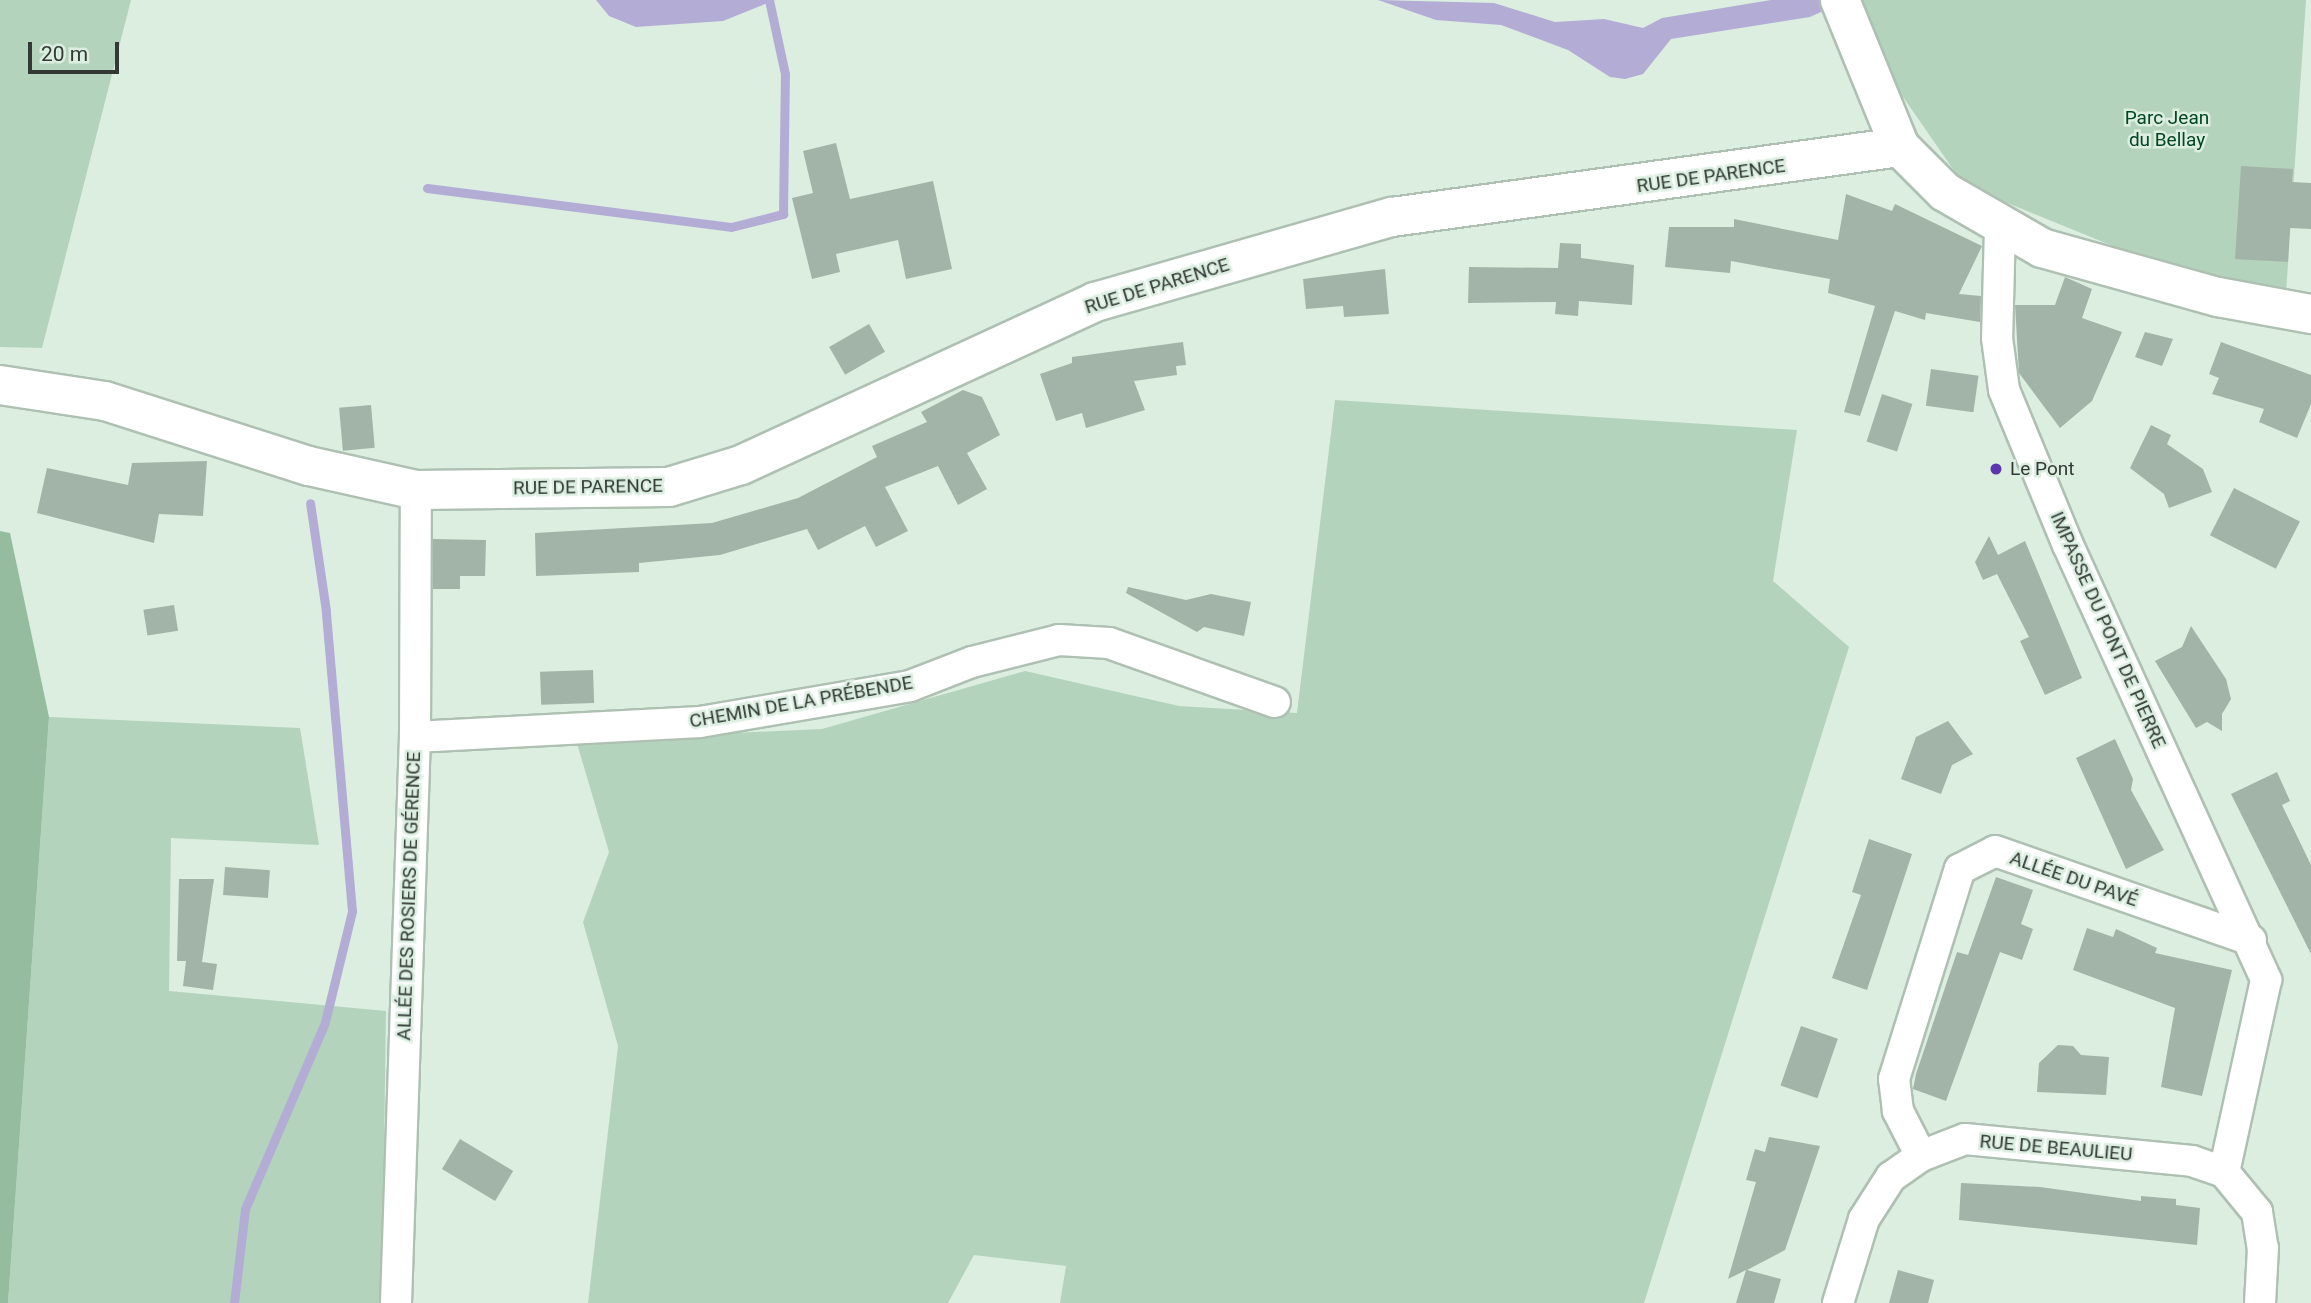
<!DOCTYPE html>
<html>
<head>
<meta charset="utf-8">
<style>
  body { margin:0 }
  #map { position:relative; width:2311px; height:1303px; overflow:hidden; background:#dbeee0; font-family:Roboto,sans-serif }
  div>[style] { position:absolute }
  .green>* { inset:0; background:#b4d3bc }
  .forest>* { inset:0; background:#96bca0 }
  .water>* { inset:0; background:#b3add6 }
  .stream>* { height:9px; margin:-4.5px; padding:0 4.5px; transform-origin:4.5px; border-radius:4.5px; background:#b3add6 }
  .building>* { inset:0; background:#a2b4a7; transform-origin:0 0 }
  .roads { filter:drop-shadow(2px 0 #aec0b2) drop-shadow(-2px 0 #aec0b2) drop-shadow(0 2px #aec0b2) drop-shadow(0 -2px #aec0b2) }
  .street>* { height:30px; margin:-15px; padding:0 15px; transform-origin:15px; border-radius:15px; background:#fff }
  .secondary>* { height:38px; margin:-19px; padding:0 19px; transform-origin:19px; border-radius:19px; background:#fff }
  .dots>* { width:19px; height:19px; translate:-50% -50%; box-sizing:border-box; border:4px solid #dbeee0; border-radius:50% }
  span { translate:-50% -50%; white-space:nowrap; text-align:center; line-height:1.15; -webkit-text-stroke:5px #dbeee0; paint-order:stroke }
  .park-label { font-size:19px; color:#024622 }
  .street-label { font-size:19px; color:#333a35 }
  .poi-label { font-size:19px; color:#333a35 }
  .left { translate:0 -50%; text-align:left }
  .scale { position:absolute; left:28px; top:42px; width:91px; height:32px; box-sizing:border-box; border:4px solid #333a35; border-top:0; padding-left:9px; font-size:21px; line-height:24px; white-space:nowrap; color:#333a35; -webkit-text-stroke:5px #dbeee0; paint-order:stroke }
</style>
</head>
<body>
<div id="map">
  <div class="green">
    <i style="clip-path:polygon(0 0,131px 0,42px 348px,0 347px)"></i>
    <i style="clip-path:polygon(1851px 0,2306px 0,2286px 293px,2157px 264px,1978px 191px,1957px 175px,1899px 91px)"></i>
    <i style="clip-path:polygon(1335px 400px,1797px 430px,1773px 581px,1849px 647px,1644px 1303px,1060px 1303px,1066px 1266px,974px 1255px,948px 1303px,588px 1303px,618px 1046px,583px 922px,609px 852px,576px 740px,822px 729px,1025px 671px,1179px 706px,1297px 713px)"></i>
    <i style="clip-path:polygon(49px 717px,300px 728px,319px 845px,171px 838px,169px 991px,386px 1011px,382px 1303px,8px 1303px)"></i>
  </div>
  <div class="forest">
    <i style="clip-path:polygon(0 531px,10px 533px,49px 717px,8px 1303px,0 1303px)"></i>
  </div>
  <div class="water">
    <i style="clip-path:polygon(596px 0,775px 0,723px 21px,636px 27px,609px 16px)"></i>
    <i style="clip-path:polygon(1378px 0,1494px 3px,1555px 22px,1604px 19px,1643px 28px,1662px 18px,1771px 0,1847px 0,1810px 17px,1671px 39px,1643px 74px,1625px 79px,1610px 77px,1568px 50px,1501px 25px,1436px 20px)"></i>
  </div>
  <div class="stream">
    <i style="left:427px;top:188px;width:306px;rotate:7.3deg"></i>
    <i style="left:731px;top:227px;width:54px;rotate:-14deg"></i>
    <i style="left:783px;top:214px;width:140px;rotate:-89.2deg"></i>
    <i style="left:785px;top:74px;width:76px;rotate:-102.2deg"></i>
    <i style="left:234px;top:1303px;width:95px;rotate:-83.3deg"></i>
    <i style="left:245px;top:1209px;width:203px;rotate:-66.8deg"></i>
    <i style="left:325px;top:1022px;width:114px;rotate:-76.3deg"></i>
    <i style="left:352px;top:911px;width:301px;rotate:-95deg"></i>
    <i style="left:326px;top:611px;width:109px;rotate:-98.4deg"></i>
  </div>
  <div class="building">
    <i style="clip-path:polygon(836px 143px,850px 199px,933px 181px,952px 269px,906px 279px,898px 240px,836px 254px,840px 272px,812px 279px,792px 198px,813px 193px,803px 151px)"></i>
    <i style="clip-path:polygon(2241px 166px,2293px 169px,2292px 182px,2311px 183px,2311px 229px,2290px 228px,2288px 262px,2235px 259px)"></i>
    <i style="clip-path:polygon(1846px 194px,1892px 211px,1895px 204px,1982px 246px,1959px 294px,1981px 296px,1980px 322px,1926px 313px,1925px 320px,1895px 311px,1860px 416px,1844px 412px,1875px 306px,1828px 293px,1830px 279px,1731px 261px,1730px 273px,1665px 267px,1669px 227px,1734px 227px,1734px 219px,1838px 240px)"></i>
    <i style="clip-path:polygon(1560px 243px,1581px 244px,1581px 258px,1634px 265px,1632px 305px,1579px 301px,1578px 316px,1555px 314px,1556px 302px,1468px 303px,1469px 267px,1558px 268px)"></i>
    <i style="clip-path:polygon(1385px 269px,1389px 314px,1344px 317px,1343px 306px,1306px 309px,1303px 279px)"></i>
    <i style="clip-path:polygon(2065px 277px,2092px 289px,2082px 318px,2122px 332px,2092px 401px,2060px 428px,2019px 373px,2015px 305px,2055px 305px)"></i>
    <i style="left:869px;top:324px;width:32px;height:46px;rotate:60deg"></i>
    <i style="clip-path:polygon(2145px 332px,2173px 339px,2162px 366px,2135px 357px)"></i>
    <i style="clip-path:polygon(1183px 342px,1186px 365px,1176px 366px,1177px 375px,1134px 381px,1145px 410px,1086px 428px,1082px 413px,1056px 421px,1040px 374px,1072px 363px,1072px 357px)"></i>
    <i style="clip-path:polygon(2221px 342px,2311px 375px,2311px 404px,2297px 438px,2259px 422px,2264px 409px,2212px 394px,2219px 378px,2209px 374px)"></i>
    <i style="left:1931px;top:369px;width:48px;height:37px;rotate:8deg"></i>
    <i style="clip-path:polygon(963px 390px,982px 397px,1000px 435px,967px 453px,987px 489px,958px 505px,938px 466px,885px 487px,908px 531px,876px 547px,865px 526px,818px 550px,807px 529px,720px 555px,639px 563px,639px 572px,536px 576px,535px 533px,712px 523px,798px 498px,877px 457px,872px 446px,927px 422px,921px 412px)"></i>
    <i style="left:1882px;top:394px;width:32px;height:50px;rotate:18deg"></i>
    <i style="left:371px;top:405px;width:43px;height:32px;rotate:85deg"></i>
    <i style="clip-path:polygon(2151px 425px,2171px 435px,2167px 444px,2203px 469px,2212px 492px,2169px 508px,2164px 494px,2130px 468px)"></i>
    <i style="clip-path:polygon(207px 461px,203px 516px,159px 514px,154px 543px,37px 513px,47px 468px,128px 485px,132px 463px)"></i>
    <i style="left:2234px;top:488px;width:74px;height:53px;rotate:27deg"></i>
    <i style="clip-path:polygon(1989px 536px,1998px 555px,2025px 541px,2082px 678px,2045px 695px,2020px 641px,2029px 637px,1997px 574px,1983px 580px,1975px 562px)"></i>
    <i style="clip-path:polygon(433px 539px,486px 540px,485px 576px,460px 576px,460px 589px,433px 589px)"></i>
    <i style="clip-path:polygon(1128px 587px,1186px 600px,1211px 594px,1251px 602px,1244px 636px,1204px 627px,1197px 632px,1126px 593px)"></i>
    <i style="left:174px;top:605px;width:26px;height:31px;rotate:81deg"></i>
    <i style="clip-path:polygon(2191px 626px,2226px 679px,2231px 699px,2222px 714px,2222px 731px,2207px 722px,2196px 728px,2155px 661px,2182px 647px)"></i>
    <i style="left:593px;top:670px;width:33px;height:53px;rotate:88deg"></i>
    <i style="clip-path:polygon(1948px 721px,1973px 754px,1952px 765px,1941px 794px,1901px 779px,1916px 737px)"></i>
    <i style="clip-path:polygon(2115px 739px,2133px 779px,2131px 790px,2164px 850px,2126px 869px,2076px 758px)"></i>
    <i style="clip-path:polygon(2277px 772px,2290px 801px,2282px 805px,2311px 865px,2311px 954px,2231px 794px)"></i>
    <i style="clip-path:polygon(1869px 839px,1912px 854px,1867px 990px,1832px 978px,1861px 895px,1852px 892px)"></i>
    <i style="left:225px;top:867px;width:45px;height:28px;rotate:4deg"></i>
    <i style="clip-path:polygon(1996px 877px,2033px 890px,2021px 924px,2033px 929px,2022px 960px,2000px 952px,1946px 1101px,1913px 1089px,1916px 1074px,1957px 952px,1968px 955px)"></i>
    <i style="clip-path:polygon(179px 879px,214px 879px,202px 962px,217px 964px,213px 990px,183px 986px,186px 961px,177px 961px)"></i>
    <i style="clip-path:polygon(2087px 928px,2113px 937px,2116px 929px,2157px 948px,2155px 953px,2232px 970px,2202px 1096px,2161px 1087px,2175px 1008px,2073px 970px)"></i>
    <i style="left:1801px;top:1026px;width:39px;height:63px;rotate:19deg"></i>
    <i style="clip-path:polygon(2058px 1045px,2073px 1046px,2081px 1055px,2109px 1057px,2106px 1095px,2037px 1092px,2039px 1063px)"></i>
    <i style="clip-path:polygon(1769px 1137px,1820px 1146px,1785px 1250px,1747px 1270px,1781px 1279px,1774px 1303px,1736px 1303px,1746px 1270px,1728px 1279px,1756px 1182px,1746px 1180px,1755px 1149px,1765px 1152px)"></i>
    <i style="left:460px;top:1139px;width:62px;height:35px;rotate:31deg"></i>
    <i style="clip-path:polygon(1961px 1183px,2040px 1187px,2141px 1201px,2141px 1196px,2176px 1199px,2176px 1205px,2200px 1208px,2197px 1245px,1959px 1220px)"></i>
    <i style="clip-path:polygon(1898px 1270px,1934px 1280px,1928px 1303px,1889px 1303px)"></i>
  </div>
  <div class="roads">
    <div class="street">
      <i style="left:2000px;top:227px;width:111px;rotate:91.5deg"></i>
      <i style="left:1997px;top:338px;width:52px;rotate:82.3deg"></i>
      <i style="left:2004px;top:390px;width:168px;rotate:67.6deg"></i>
      <i style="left:2068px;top:545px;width:478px;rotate:65.5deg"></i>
      <i style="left:2266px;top:980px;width:197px;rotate:102.3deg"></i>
      <i style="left:415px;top:737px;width:285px;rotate:-3deg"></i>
      <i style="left:700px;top:722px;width:213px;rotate:-9.7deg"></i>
      <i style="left:910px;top:686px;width:66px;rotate:-21.2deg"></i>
      <i style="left:972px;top:662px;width:90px;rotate:-14.2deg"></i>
      <i style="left:1059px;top:640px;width:50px;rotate:3.4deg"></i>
      <i style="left:1109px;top:643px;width:176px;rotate:19.6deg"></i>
      <i style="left:1921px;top:1156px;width:51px;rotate:-117.1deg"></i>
      <i style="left:1898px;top:1111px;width:32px;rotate:-97deg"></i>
      <i style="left:1894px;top:1079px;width:220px;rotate:-72.6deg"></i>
      <i style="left:1960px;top:869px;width:39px;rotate:-27deg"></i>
      <i style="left:1995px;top:851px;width:271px;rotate:19.2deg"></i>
      <i style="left:396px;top:1303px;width:566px;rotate:-88.08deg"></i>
      <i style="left:415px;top:737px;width:247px;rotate:-89.8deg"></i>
      <i style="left:1838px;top:1303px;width:88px;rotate:-72.8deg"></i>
      <i style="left:1864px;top:1219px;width:50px;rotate:-57.3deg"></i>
      <i style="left:1891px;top:1177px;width:37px;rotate:-35deg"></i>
      <i style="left:1921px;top:1156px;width:47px;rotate:-21.1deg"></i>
      <i style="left:1965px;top:1139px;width:228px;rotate:5.5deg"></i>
      <i style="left:2192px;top:1161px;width:34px;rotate:19deg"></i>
      <i style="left:2224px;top:1172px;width:52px;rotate:50.5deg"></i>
      <i style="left:2257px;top:1212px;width:36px;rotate:81deg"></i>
      <i style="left:2263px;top:1248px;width:55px;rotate:93.1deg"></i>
    </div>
    <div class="secondary">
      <i style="left:1840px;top:0;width:159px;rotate:67.8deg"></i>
      <i style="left:1900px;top:147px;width:64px;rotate:45deg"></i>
      <i style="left:1945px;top:192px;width:112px;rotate:30deg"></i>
      <i style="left:2042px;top:248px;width:183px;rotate:15.6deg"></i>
      <i style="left:2218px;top:297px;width:95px;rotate:10.4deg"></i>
      <i style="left:0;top:385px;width:106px;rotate:8.7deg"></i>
      <i style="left:105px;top:401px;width:214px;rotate:17.7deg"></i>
      <i style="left:309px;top:466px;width:110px;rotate:12.6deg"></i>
      <i style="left:416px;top:490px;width:253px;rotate:-0.7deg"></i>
      <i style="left:669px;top:487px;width:75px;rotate:-17deg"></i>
      <i style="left:741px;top:465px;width:390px;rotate:-24.7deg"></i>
      <i style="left:1095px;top:302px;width:309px;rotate:-16deg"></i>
      <i style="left:1392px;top:217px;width:513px;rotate:-7.85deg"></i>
    </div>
  </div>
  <div class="dots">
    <i style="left:1996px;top:469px;background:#5b36af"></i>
  </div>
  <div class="park-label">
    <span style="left:2167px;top:129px">Parc Jean<br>du Bellay</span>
  </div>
  <div class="street-label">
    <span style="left:1711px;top:176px;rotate:-8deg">RUE DE PARENCE</span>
    <span style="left:1157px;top:286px;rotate:-17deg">RUE DE PARENCE</span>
    <span style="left:588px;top:487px;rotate:-1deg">RUE DE PARENCE</span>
    <span style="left:2108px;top:630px;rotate:66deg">IMPASSE DU PONT DE PIERRE</span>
    <span style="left:801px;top:702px;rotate:-10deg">CHEMIN DE LA PRÉBENDE</span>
    <span style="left:2074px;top:879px;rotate:19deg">ALLÉE DU PAVÉ</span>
    <span style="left:409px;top:896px;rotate:-88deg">ALLÉE DES ROSIERS DE GÉRENCE</span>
    <span style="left:2056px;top:1148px;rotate:5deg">RUE DE BEAULIEU</span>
  </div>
  <div class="poi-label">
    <span class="left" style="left:2010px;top:469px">Le Pont</span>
  </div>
  <div class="scale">20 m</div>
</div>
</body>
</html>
